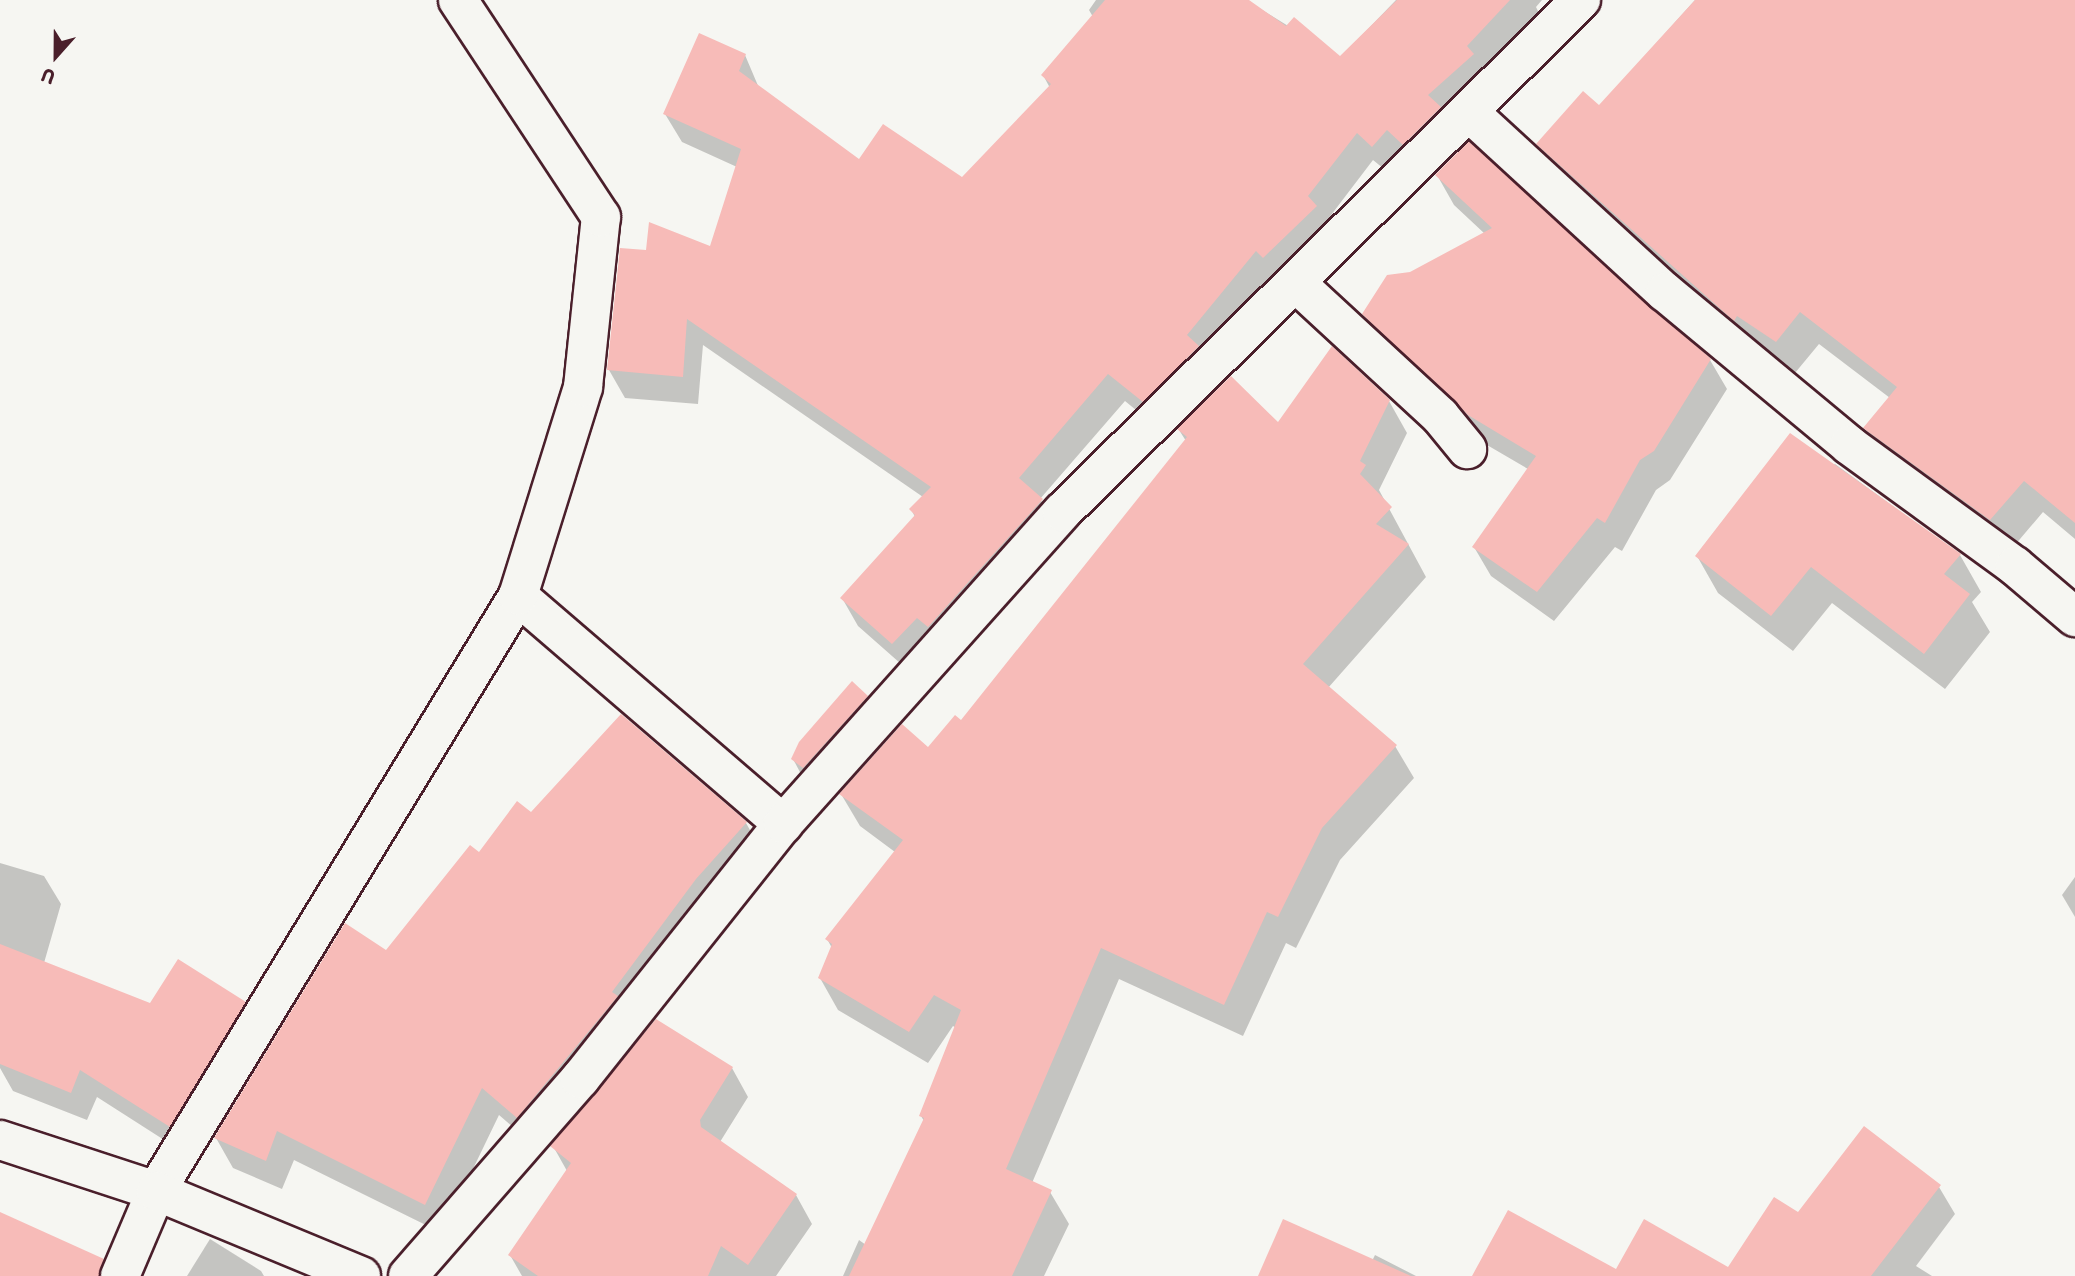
<!DOCTYPE html>
<html>
<head>
<meta charset="utf-8">
<style>
  body { margin:0 }
  #map { position:relative; width:2075px; height:1276px; overflow:hidden; background:#f6f6f2; font-family:"Shantell Sans",sans-serif }
  div>[style] { position:absolute }
  .shadow>* { inset:0; background:#0003 }
  .building>* { inset:0; background:#f7bbb8 }
  .roads { filter:drop-shadow(2px 0 #4a1f2b) drop-shadow(-2px 0 #4a1f2b) drop-shadow(0 2px #4a1f2b) drop-shadow(0 -2px #4a1f2b) }
  .minor>* { height:38px; margin:-19px; padding:0 19px; transform-origin:19px; border-radius:19px; background:#f6f6f2 }
  .major>* { height:38px; margin:-19px; padding:0 19px; transform-origin:19px; border-radius:19px; background:#f6f6f2 }
  span { translate:-50% -50%; white-space:nowrap; text-align:center; line-height:1.15; -webkit-text-stroke:5px #f6f6f2; paint-order:stroke }
  .north { position:absolute; left:21px; top:21px; width:70px; height:70px; -webkit-text-stroke:5px #f6f6f2; paint-order:stroke; rotate:201deg; font-size:19px; font-weight:700; line-height:28px; text-align:center; color:#4a1f2b }
  .north::after { content:''; display:block; margin:auto; width:24px; height:32px; background:#4a1f2b; clip-path:polygon(50% 0,100% 100%,50% 72%,0 100%) }
</style>
</head>
<body>
<div id="map">
  <div class="shadow">
    <i style="clip-path:polygon(1096px 0,1246px 0,1340px 58px,1396px 0,1542px 0,1536px 7px,1539px 13px,1389px 173px,1373px 160px,1325px 223px,1332px 235px,1159px 429px,1125px 401px,1040px 499px,1058px 528px,909px 671px,858px 626px,842px 598px,915px 517px,911px 509px,923px 497px,703px 345px,698px 404px,625px 398px,609px 370px,648px 252px,712px 248px,737px 167px,682px 142px,665px 114px,745px 55px,759px 88px,859px 161px,962px 180px,1050px 88px,1043px 75px,1093px 17px,1089px 10px)"></i>
    <i style="clip-path:polygon(1695px 0,2055px 0,2075px 19px,2075px 539px,2043px 512px,2009px 552px,1884px 461px,1865px 428px,1890px 398px,1819px 344px,1795px 373px,1756px 347px,1557px 176px,1538px 144px,1599px 107px)"></i>
    <i style="clip-path:polygon(1437px 175px,1710px 360px,1727px 389px,1670px 480px,1656px 490px,1622px 551px,1615px 547px,1554px 621px,1491px 576px,1474px 547px,1528px 469px,1487px 445px,1381px 343px,1364px 314px,1411px 273px,1485px 234px,1454px 205px)"></i>
    <i style="clip-path:polygon(1389px 401px,1407px 433px,1379px 490px,1426px 577px,1328px 688px,1395px 746px,1414px 778px,1340px 860px,1296px 948px,1286px 943px,1243px 1036px,1119px 979px,1032px 1183px,1050px 1192px,1069px 1224px,1044px 1276px,843px 1276px,859px 1240px,866px 1245px,924px 1121px,921px 1116px,956px 1028px,953px 1026px,928px 1063px,838px 1010px,820px 978px,832px 948px,827px 939px,895px 852px,860px 826px,841px 794px,928px 750px,961px 722px,1186px 441px,1179px 430px,1279px 425px)"></i>
    <i style="clip-path:polygon(1835px 464px,1960px 555px,1981px 592px,1972px 602px,1990px 632px,1945px 689px,1832px 603px,1793px 651px,1718px 593px,1697px 556px)"></i>
    <i style="clip-path:polygon(867px 697px,876px 711px,812px 782px,801px 774px,793px 759px)"></i>
    <i style="clip-path:polygon(531px 814px,746px 823px,763px 853px,535px 1146px,499px 1115px,442px 1233px,294px 1160px,282px 1189px,233px 1168px,216px 1138px,479px 855px)"></i>
    <i style="clip-path:polygon(0 863px,44px 876px,61px 904px,44px 963px,150px 1005px,244px 1003px,261px 1031px,186px 1154px,97px 1097px,87px 1120px,13px 1091px,0 1068px)"></i>
    <i style="clip-path:polygon(2075px 877px,2075px 917px,2062px 895px)"></i>
    <i style="clip-path:polygon(656px 1021px,732px 1068px,748px 1097px,720px 1142px,796px 1195px,812px 1224px,776px 1276px,522px 1276px,510px 1255px,567px 1171px,553px 1146px)"></i>
    <i style="clip-path:polygon(1939px 1187px,1955px 1214px,1916px 1266px,1932px 1276px,1724px 1276px,1798px 1215px)"></i>
    <i style="clip-path:polygon(210px 1239px,261px 1271px,264px 1276px,187px 1276px)"></i>
    <i style="clip-path:polygon(1375px 1255px,1416px 1276px,1260px 1276px,1372px 1261px)"></i>
  </div>
  <div class="building">
    <i style="clip-path:polygon(1105px 0,1249px 0,1286px 26px,1294px 17px,1340px 56px,1397px 0,1510px 0,1467px 46px,1474px 54px,1428px 95px,1441px 107px,1403px 145px,1387px 130px,1372px 147px,1357px 133px,1308px 196px,1317px 206px,1263px 258px,1256px 251px,1187px 335px,1199px 346px,1143px 402px,1108px 374px,1019px 478px,1043px 499px,928px 627px,917px 618px,892px 644px,840px 598px,915px 515px,909px 509px,931px 487px,687px 319px,683px 377px,607px 370px,620px 248px,646px 250px,649px 222px,710px 246px,741px 149px,663px 114px,699px 33px,746px 54px,739px 71px,859px 159px,883px 124px,962px 177px,1051px 84px,1041px 75px)"></i>
    <i style="clip-path:polygon(1695px 0,2075px 0,2075px 523px,2024px 481px,1990px 520px,1863px 428px,1897px 387px,1800px 312px,1776px 342px,1737px 316px,1734px 321px,1536px 144px,1583px 91px,1599px 105px)"></i>
    <i style="clip-path:polygon(1469px 141px,1711px 359px,1654px 451px,1640px 460px,1605px 523px,1597px 518px,1537px 592px,1472px 547px,1536px 456px,1468px 415px,1362px 314px,1387px 275px,1410px 272px,1492px 228px,1435px 175px)"></i>
    <i style="clip-path:polygon(1332px 346px,1390px 400px,1360px 461px,1366px 465px,1360px 474px,1392px 507px,1376px 524px,1409px 544px,1303px 664px,1397px 745px,1322px 828px,1278px 917px,1267px 912px,1224px 1005px,1101px 948px,1006px 1169px,1052px 1190px,1012px 1276px,849px 1276px,924px 1118px,919px 1116px,961px 1010px,934px 995px,909px 1032px,818px 978px,832px 944px,825px 939px,903px 840px,839px 794px,902px 724px,928px 747px,955px 715px,961px 720px,1187px 437px,1177px 429px,1231px 376px,1278px 422px)"></i>
    <i style="clip-path:polygon(1790px 433px,1961px 554px,1944px 574px,1970px 594px,1924px 654px,1811px 567px,1771px 616px,1695px 556px)"></i>
    <i style="clip-path:polygon(852px 681px,868px 696px,803px 768px,791px 759px,799px 742px)"></i>
    <i style="clip-path:polygon(621px 714px,747px 822px,696px 879px,612px 992px,618px 996px,517px 1118px,482px 1088px,425px 1205px,277px 1131px,266px 1161px,214px 1138px,345px 923px,386px 950px,470px 845px,479px 852px,517px 801px,531px 812px)"></i>
    <i style="clip-path:polygon(0 944px,150px 1003px,178px 959px,246px 1002px,170px 1127px,80px 1070px,71px 1093px,0 1064px)"></i>
    <i style="clip-path:polygon(656px 1019px,733px 1067px,700px 1120px,701px 1127px,797px 1194px,748px 1265px,721px 1246px,708px 1276px,538px 1276px,508px 1255px,571px 1163px,550px 1146px)"></i>
    <i style="clip-path:polygon(1864px 1126px,1941px 1185px,1871px 1276px,1472px 1276px,1508px 1210px,1616px 1269px,1644px 1219px,1728px 1267px,1774px 1197px,1798px 1212px)"></i>
    <i style="clip-path:polygon(0 1212px,104px 1259px,99px 1276px,0 1276px)"></i>
    <i style="clip-path:polygon(1283px 1219px,1411px 1276px,1258px 1276px)"></i>
  </div>
  <div class="roads">
    <div class="minor">
      <i style="left:1469px;top:112px;width:266px;rotate:42.6deg"></i>
      <i style="left:1665px;top:292px;width:239px;rotate:39.7deg"></i>
      <i style="left:1849px;top:445px;width:205px;rotate:36.1deg"></i>
      <i style="left:2015px;top:566px;width:79px;rotate:40.4deg"></i>
      <i style="left:1296px;top:283px;width:196px;rotate:42.7deg"></i>
      <i style="left:1440px;top:416px;width:43px;rotate:50.7deg"></i>
      <i style="left:518px;top:596px;width:350px;rotate:40.7deg"></i>
      <i style="left:120px;top:1276px;width:92px;rotate:-67deg"></i>
      <i style="left:156px;top:1191px;width:696px;rotate:-58.68deg"></i>
      <i style="left:518px;top:596px;width:219px;rotate:-72.7deg"></i>
      <i style="left:583px;top:387px;width:171px;rotate:-84deg"></i>
      <i style="left:601px;top:217px;width:260px;rotate:-123.4deg"></i>
      <i style="left:408px;top:1276px;width:262px;rotate:-48.9deg"></i>
      <i style="left:580px;top:1079px;width:326px;rotate:-51.5deg"></i>
      <i style="left:783px;top:824px;width:419px;rotate:-48.2deg"></i>
      <i style="left:1062px;top:512px;width:729px;rotate:-44.61deg"></i>
    </div>
    <div class="major">
      <i style="left:0;top:1140px;width:164px;rotate:18.1deg"></i>
      <i style="left:156px;top:1191px;width:222px;rotate:22.5deg"></i>
    </div>
  </div>
  <div class="north">U</div>
</div>
</body>
</html>
